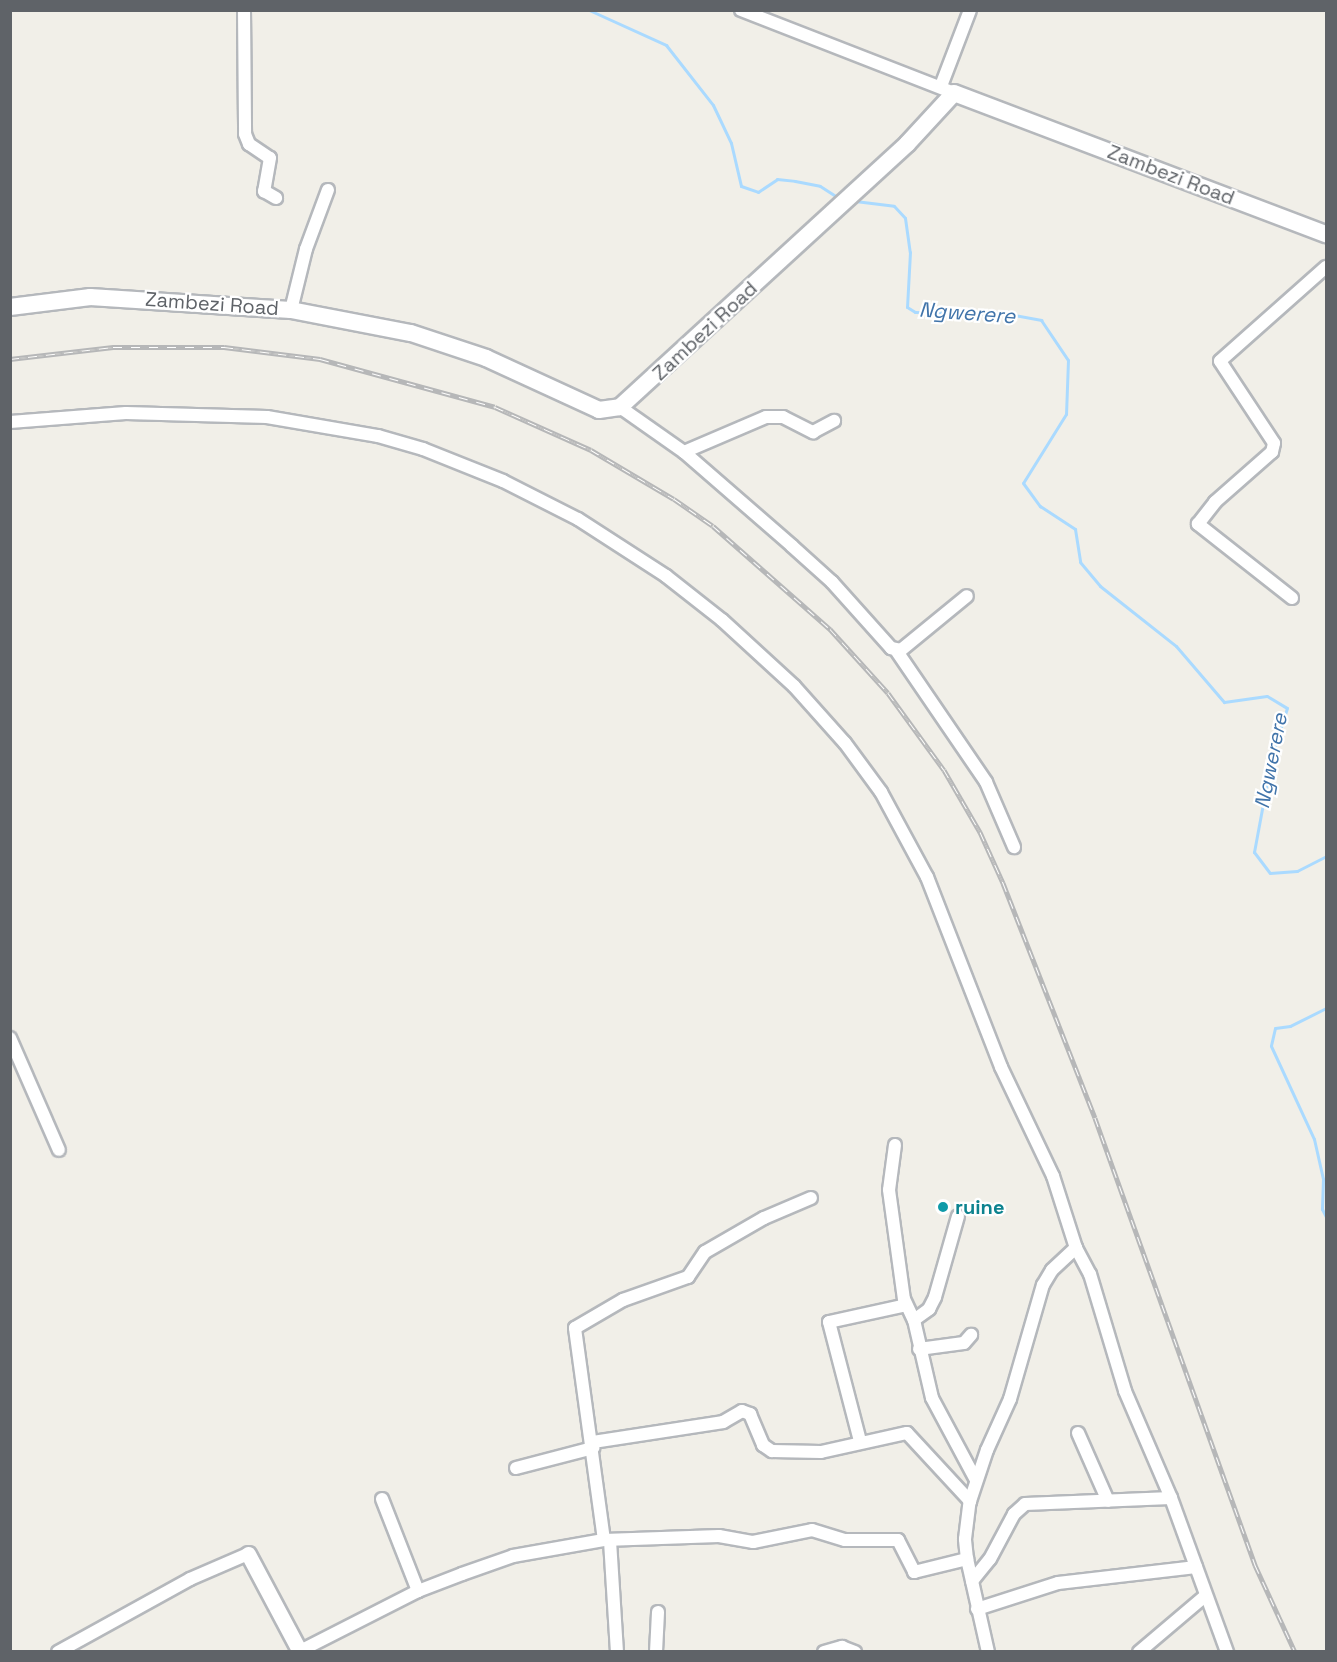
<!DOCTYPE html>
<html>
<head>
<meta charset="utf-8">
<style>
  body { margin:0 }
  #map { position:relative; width:1337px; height:1662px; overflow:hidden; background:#f1efe8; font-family:"Space Grotesk",sans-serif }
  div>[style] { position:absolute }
  .stream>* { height:3px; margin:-1.5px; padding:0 1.5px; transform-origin:1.5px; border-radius:1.5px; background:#aadaff }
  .roads { filter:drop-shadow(2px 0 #b5b8bc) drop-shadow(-2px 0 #b5b8bc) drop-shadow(0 2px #b5b8bc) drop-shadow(0 -2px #b5b8bc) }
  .minor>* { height:12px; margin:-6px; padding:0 6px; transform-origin:6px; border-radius:6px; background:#fff }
  .tertiary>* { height:15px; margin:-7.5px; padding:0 7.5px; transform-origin:7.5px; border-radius:7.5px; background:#fff }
  .secondary>* { height:16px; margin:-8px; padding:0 8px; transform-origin:8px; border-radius:8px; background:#fff }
  .rail>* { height:5px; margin-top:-2.5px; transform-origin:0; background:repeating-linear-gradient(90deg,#fff 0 9px,#b6b7b8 0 18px); box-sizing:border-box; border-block:2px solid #b6b7b8 }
  .dots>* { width:16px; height:16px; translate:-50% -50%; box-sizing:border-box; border:3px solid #fff; border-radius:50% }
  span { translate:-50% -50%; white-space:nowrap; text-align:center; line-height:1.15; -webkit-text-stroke:4.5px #fff; paint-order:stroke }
  .street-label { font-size:20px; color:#5f6368 }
  .culture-label { font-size:20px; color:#0d838f; font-weight:700 }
  .left { translate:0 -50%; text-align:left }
  .water-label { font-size:21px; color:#4174aa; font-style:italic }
  .frame { position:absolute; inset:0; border:12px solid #5f6368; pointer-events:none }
</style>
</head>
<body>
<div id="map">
  <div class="stream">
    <i style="left:589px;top:10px;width:85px;rotate:24.4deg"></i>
    <i style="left:666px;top:45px;width:76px;rotate:51.9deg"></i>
    <i style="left:713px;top:105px;width:42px;rotate:64.7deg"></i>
    <i style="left:731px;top:143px;width:44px;rotate:76.9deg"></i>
    <i style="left:741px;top:186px;width:18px;rotate:19deg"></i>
    <i style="left:758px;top:192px;width:23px;rotate:-34deg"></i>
    <i style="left:777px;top:179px;width:18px;rotate:6deg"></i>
    <i style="left:795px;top:181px;width:25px;rotate:11deg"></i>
    <i style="left:820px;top:186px;width:24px;rotate:33deg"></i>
    <i style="left:855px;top:201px;width:39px;rotate:7deg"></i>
    <i style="left:894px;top:206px;width:16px;rotate:47deg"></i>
    <i style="left:905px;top:218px;width:34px;rotate:82deg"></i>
    <i style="left:910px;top:252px;width:55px;rotate:93.1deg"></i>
    <i style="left:907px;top:307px;width:9px;rotate:32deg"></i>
    <i style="left:915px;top:312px;width:93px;rotate:1.2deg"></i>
    <i style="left:1008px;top:314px;width:34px;rotate:10deg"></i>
    <i style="left:1041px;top:320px;width:48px;rotate:56deg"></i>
    <i style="left:1068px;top:360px;width:54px;rotate:92.1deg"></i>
    <i style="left:1066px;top:414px;width:81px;rotate:121.9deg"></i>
    <i style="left:1023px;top:483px;width:29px;rotate:54deg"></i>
    <i style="left:1040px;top:506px;width:42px;rotate:33.3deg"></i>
    <i style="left:1075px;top:529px;width:33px;rotate:81deg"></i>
    <i style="left:1080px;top:562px;width:31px;rotate:50deg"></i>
    <i style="left:1100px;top:586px;width:97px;rotate:38.3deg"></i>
    <i style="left:1176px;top:646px;width:74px;rotate:49.4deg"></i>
    <i style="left:1224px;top:702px;width:43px;rotate:-7.9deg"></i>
    <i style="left:1267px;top:696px;width:23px;rotate:31deg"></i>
    <i style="left:1287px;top:708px;width:49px;rotate:107.7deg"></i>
    <i style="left:1272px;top:755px;width:99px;rotate:100.5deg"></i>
    <i style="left:1254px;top:852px;width:26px;rotate:53deg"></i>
    <i style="left:1270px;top:873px;width:27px;rotate:-4deg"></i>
    <i style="left:1297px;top:871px;width:33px;rotate:-27deg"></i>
    <i style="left:1326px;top:1008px;width:40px;rotate:153.4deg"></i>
    <i style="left:1290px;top:1026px;width:15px;rotate:172deg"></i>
    <i style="left:1275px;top:1028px;width:18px;rotate:103deg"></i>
    <i style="left:1271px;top:1046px;width:102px;rotate:65.2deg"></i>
    <i style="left:1314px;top:1139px;width:41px;rotate:77.3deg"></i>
    <i style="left:1323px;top:1179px;width:30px;rotate:92deg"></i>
    <i style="left:1322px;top:1209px;width:9px;rotate:63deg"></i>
  </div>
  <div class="roads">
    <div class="minor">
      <i style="left:244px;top:10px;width:124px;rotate:89.5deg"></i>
      <i style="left:245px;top:134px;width:11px;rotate:68deg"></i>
      <i style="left:249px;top:144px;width:25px;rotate:34deg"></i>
      <i style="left:270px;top:158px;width:34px;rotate:100deg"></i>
      <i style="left:264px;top:191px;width:14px;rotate:30deg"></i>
      <i style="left:741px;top:10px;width:229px;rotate:21.3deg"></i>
      <i style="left:941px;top:86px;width:81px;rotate:-69.1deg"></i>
      <i style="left:291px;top:310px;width:63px;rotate:-76.2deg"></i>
      <i style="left:306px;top:249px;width:63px;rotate:-69.6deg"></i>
      <i style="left:620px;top:407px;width:78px;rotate:35.1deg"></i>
      <i style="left:684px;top:452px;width:143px;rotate:41deg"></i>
      <i style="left:792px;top:546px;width:54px;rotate:42deg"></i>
      <i style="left:832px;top:582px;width:89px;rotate:48.2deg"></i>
      <i style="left:891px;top:648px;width:10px;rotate:11deg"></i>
      <i style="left:901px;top:650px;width:85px;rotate:-39.3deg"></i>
      <i style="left:10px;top:422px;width:116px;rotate:-4.4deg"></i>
      <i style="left:126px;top:413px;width:141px;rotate:1.6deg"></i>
      <i style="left:267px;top:417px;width:113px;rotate:9.7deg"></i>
      <i style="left:378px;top:436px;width:47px;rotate:16.1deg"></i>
      <i style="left:423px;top:449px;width:86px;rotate:21.8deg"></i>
      <i style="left:503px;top:481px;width:84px;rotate:26.9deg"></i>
      <i style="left:578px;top:519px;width:105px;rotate:32.9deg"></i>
      <i style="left:666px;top:576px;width:71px;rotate:38.2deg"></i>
      <i style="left:722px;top:620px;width:98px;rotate:42.5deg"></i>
      <i style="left:794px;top:686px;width:76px;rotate:48.2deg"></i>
      <i style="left:845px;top:743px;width:61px;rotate:53.7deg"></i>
      <i style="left:881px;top:792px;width:97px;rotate:61.6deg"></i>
      <i style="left:927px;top:877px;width:204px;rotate:68.7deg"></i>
      <i style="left:1001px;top:1067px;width:121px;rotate:64.5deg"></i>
      <i style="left:1053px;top:1176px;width:76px;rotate:72.3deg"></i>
      <i style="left:1076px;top:1248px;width:30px;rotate:62deg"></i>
      <i style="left:1090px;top:1274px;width:122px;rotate:73.3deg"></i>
      <i style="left:1125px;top:1391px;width:116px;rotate:66.7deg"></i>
      <i style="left:1171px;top:1498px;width:164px;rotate:70deg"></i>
      <i style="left:684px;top:452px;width:89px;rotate:-23.1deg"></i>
      <i style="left:766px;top:417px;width:17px"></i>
      <i style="left:783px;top:417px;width:34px;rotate:27deg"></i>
      <i style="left:813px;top:432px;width:24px;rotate:-28deg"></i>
      <i style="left:1292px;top:598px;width:120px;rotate:-141.8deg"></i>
      <i style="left:1198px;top:524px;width:28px;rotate:-52deg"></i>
      <i style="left:1215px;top:502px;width:76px;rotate:-41.3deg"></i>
      <i style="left:1272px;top:452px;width:9px;rotate:-77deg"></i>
      <i style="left:1274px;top:443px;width:98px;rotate:-123.4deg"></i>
      <i style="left:1220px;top:361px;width:142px;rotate:-41.6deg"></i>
      <i style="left:896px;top:650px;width:160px;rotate:55.7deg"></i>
      <i style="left:986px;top:782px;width:71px;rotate:66.7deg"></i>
      <i style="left:10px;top:1038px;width:122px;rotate:66.4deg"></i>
      <i style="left:895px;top:1145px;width:45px;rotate:97.6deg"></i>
      <i style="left:889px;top:1190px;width:110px;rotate:82.2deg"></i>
      <i style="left:904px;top:1299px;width:23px;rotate:65deg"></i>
      <i style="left:914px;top:1320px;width:80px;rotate:77deg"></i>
      <i style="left:932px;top:1398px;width:93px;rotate:61.8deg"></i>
      <i style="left:914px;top:1320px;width:19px;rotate:-36deg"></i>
      <i style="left:929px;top:1309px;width:13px;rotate:-63deg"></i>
      <i style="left:935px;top:1297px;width:84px;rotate:-74.1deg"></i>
      <i style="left:919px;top:1349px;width:45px;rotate:-7.6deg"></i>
      <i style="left:964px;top:1343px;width:11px;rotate:-49deg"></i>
      <i style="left:1078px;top:1433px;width:74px;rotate:66.2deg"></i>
      <i style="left:860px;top:1441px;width:123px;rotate:-104.6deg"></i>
      <i style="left:829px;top:1322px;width:79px;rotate:-12.4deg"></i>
      <i style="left:593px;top:1442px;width:132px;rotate:-8.7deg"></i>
      <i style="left:723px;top:1422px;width:22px;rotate:-30deg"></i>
      <i style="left:742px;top:1411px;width:9px;rotate:21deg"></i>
      <i style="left:750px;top:1414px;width:34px;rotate:67deg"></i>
      <i style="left:763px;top:1445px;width:11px;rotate:34deg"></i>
      <i style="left:772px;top:1451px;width:49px;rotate:1.2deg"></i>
      <i style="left:821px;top:1452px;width:88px;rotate:-12.5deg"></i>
      <i style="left:907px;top:1433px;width:93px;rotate:47.2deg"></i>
      <i style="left:516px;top:1468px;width:80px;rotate:-14.6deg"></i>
      <i style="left:382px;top:1499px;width:99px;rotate:68.6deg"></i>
      <i style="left:604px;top:1540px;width:214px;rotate:-97.8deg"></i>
      <i style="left:575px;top:1328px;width:56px;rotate:-30.3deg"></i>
      <i style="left:623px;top:1300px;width:69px;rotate:-19.5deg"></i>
      <i style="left:688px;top:1277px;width:30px;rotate:-56deg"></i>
      <i style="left:705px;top:1252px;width:68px;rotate:-30deg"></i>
      <i style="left:764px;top:1218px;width:51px;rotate:-23.1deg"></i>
      <i style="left:610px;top:1541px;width:111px;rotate:86.4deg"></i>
      <i style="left:972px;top:1581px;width:28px;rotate:-51deg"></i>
      <i style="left:990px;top:1559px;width:51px;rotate:-61.9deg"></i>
      <i style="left:1014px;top:1514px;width:15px;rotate:-42deg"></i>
      <i style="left:1025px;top:1504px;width:146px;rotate:-2.4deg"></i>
      <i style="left:977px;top:1609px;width:85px;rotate:-17.8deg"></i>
      <i style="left:1058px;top:1583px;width:139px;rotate:-6.6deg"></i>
      <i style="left:300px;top:1651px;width:132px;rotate:-27deg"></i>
      <i style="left:418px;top:1591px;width:47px;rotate:-21.1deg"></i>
      <i style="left:462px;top:1574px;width:54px;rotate:-19.4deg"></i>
      <i style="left:513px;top:1556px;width:92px;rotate:-10deg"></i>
      <i style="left:604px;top:1540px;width:115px;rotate:-2deg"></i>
      <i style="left:719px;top:1536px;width:35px;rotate:10deg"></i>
      <i style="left:753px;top:1542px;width:60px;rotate:-11.5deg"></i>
      <i style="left:812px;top:1530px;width:34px;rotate:17deg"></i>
      <i style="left:845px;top:1540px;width:53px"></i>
      <i style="left:898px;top:1540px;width:36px;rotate:63deg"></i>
      <i style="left:914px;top:1572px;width:55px;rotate:-13.8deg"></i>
      <i style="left:58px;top:1652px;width:151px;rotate:-28.9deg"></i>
      <i style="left:190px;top:1579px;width:63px;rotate:-23.3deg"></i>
      <i style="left:656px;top:1652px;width:40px;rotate:-87.1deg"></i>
      <i style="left:824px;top:1652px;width:19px;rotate:-16deg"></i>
      <i style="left:842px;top:1647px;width:14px;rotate:21deg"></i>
      <i style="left:988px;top:1652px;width:95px;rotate:-102.7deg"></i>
      <i style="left:967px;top:1559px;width:20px;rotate:-96deg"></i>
      <i style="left:965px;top:1539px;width:38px;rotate:-83deg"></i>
      <i style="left:970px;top:1501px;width:54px;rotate:-71.6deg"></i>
      <i style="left:987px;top:1450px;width:56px;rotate:-65.7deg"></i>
      <i style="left:1010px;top:1399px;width:119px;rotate:-73.9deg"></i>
      <i style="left:1043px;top:1285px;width:17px;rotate:-59deg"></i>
      <i style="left:1052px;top:1270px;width:33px;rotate:-43deg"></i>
      <i style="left:1139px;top:1652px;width:87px;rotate:-40.3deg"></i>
    </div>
    <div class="tertiary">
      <i style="left:248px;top:1554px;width:111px;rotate:62deg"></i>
    </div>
    <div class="secondary">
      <i style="left:10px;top:307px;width:81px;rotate:-7.1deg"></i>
      <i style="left:90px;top:297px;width:201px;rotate:3.7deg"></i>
      <i style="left:291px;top:310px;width:122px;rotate:10.9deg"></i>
      <i style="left:411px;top:333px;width:79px;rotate:18.4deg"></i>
      <i style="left:486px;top:358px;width:124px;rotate:24.7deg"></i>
      <i style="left:599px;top:410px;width:21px;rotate:-8deg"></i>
      <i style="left:620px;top:407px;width:389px;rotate:-42.5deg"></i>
      <i style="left:907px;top:144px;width:69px;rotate:-47.3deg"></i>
      <i style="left:954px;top:93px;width:398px;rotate:20.8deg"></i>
    </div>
  </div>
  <div class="rail">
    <i style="left:10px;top:359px;width:104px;rotate:-6.6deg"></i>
    <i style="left:113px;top:347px;width:111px"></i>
    <i style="left:224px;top:347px;width:97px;rotate:7.1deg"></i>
    <i style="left:320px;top:359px;width:181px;rotate:15.3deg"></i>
    <i style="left:495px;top:407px;width:105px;rotate:24.1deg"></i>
    <i style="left:591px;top:450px;width:96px;rotate:30.6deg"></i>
    <i style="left:674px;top:499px;width:47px;rotate:34.7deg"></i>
    <i style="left:713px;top:526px;width:156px;rotate:41.4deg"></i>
    <i style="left:830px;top:629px;width:86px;rotate:47.8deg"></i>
    <i style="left:888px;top:693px;width:95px;rotate:54deg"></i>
    <i style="left:944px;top:770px;width:72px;rotate:59.9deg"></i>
    <i style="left:980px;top:832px;width:56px;rotate:65.7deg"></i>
    <i style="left:1003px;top:883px;width:252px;rotate:68.6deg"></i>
    <i style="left:1095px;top:1118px;width:475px;rotate:70.3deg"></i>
    <i style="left:1255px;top:1565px;width:96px;rotate:65.3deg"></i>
  </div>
  <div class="dots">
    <i style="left:943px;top:1207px;background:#0f9aa8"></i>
  </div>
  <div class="street-label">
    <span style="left:1171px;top:175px;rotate:21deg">Zambezi Road</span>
    <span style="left:212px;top:304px;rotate:4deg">Zambezi Road</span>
    <span style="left:705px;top:331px;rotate:-43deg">Zambezi Road</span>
  </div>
  <div class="culture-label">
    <span class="left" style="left:955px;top:1207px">ruine</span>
  </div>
  <div class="water-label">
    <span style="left:967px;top:313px;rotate:4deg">Ngwerere</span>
    <span style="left:1271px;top:761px;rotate:-79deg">Ngwerere</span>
  </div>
  <div class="frame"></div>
</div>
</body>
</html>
